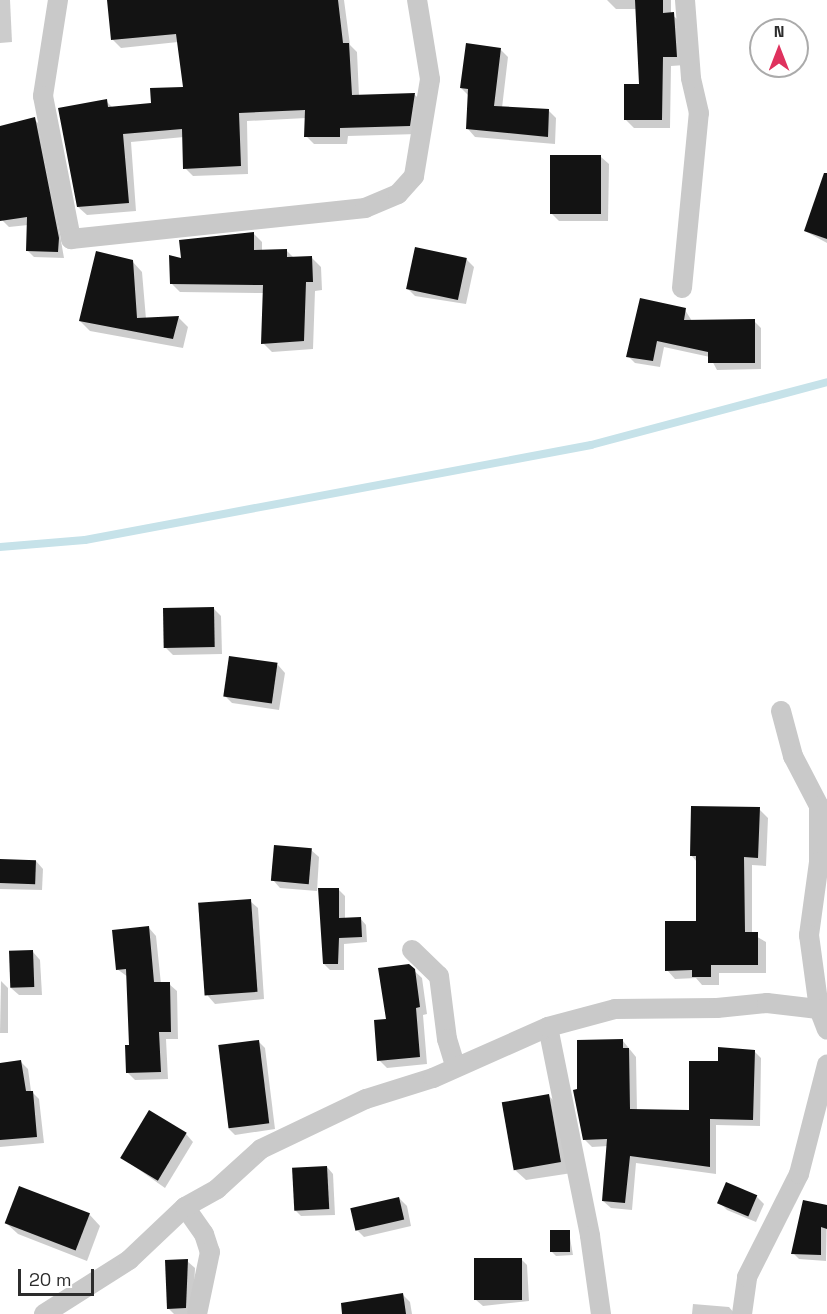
<!DOCTYPE html>
<html>
<head>
<meta charset="utf-8">
<style>
  body { margin:0 }
  #map { position:relative; width:827px; height:1314px; overflow:hidden; background:#fff; font-family:"Space Grotesk",sans-serif }
  div>[style] { position:absolute }
  .shadow>* { inset:0; background:#0003 }
  .stream>* { height:8px; margin:-4px; padding:0 4px; transform-origin:4px; border-radius:4px; background:#c6e2e9 }
  .building>* { inset:0; background:#131313; transform-origin:0 0 }
  .street>* { height:20px; margin:-10px; padding:0 10px; transform-origin:10px; border-radius:10px; background:#c9c9c9 }
  span { translate:-50% -50%; white-space:nowrap; text-align:center; line-height:1.15; -webkit-text-stroke:6px #fff; paint-order:stroke }
  .north { position:absolute; left:749px; top:18px; width:60px; height:60px; box-sizing:border-box; background:#fff; border:2px solid #ababab; border-radius:50%; rotate:0deg; font-size:16px; font-weight:700; line-height:24px; text-align:center; color:#2c2c2c }
  .north::after { content:''; display:block; margin:auto; width:21px; height:27px; background:#df325e; clip-path:polygon(50% 0,100% 100%,50% 72%,0 100%) }
  .scale { position:absolute; left:18px; top:1269px; width:76px; height:27px; box-sizing:border-box; border:3px solid #2c2c2c; border-top:0; padding-left:8px; font-size:18px; line-height:21px; white-space:nowrap; color:#2c2c2c; -webkit-text-stroke:4px #fff; paint-order:stroke }
</style>
</head>
<body>
<div id="map">
  <div class="shadow">
    <i style="clip-path:polygon(0 0,10px 0,12px 42px,0 43px)"></i>
    <i style="clip-path:polygon(114px 0,344px 0,350px 45px,357px 52px,359px 96px,415px 95px,423px 103px,418px 134px,348px 136px,347px 144px,314px 144px,306px 136px,306px 118px,247px 121px,248px 174px,193px 176px,185px 168px,184px 137px,131px 142px,136px 211px,87px 215px,78px 207px,106px 101px,113px 108px,153px 105px,185px 88px,178px 42px,121px 48px,113px 40px)"></i>
    <i style="clip-path:polygon(607px 0,671px 0,671px 14px,682px 23px,685px 65px,671px 66px,670px 128px,634px 128px,625px 119px,640px 85px,637px 9px,616px 9px)"></i>
    <i style="clip-path:polygon(501px 50px,508px 57px,502px 108px,548px 110px,556px 118px,555px 144px,475px 137px,468px 129px,469px 96px,461px 88px)"></i>
    <i style="clip-path:polygon(34px 119px,41px 126px,64px 258px,34px 257px,27px 250px,28px 225px,9px 227px,2px 220px,0 128px)"></i>
    <i style="clip-path:polygon(601px 157px,609px 164px,608px 221px,559px 221px,551px 213px)"></i>
    <i style="clip-path:polygon(827px 192px,827px 243px,805px 231px)"></i>
    <i style="clip-path:polygon(253px 233px,262px 242px,262px 251px,286px 250px,294px 258px,312px 258px,321px 267px,322px 290px,315px 291px,313px 349px,272px 352px,263px 343px,264px 293px,180px 292px,171px 283px,182px 260px)"></i>
    <i style="clip-path:polygon(466px 259px,474px 267px,466px 304px,415px 296px,407px 288px)"></i>
    <i style="clip-path:polygon(132px 261px,142px 272px,146px 319px,178px 317px,188px 327px,183px 348px,90px 331px,80px 321px)"></i>
    <i style="clip-path:polygon(685px 310px,692px 321px,754px 321px,761px 328px,761px 369px,717px 370px,710px 357px,664px 347px,660px 367px,635px 363px,628px 356px)"></i>
    <i style="clip-path:polygon(213px 608px,221px 616px,222px 654px,173px 655px,165px 647px)"></i>
    <i style="clip-path:polygon(278px 665px,285px 673px,279px 710px,232px 703px,224px 695px)"></i>
    <i style="clip-path:polygon(759px 809px,768px 818px,766px 866px,752px 865px,752px 934px,766px 942px,766px 973px,719px 973px,719px 985px,702px 985px,696px 978px,675px 979px,667px 970px,698px 923px,697px 862px,691px 855px)"></i>
    <i style="clip-path:polygon(311px 850px,319px 857px,317px 891px,280px 888px,273px 880px)"></i>
    <i style="clip-path:polygon(0 861px,36px 861px,43px 869px,42px 890px,0 889px)"></i>
    <i style="clip-path:polygon(339px 890px,345px 896px,345px 919px,360px 918px,366px 925px,367px 942px,344px 944px,344px 970px,330px 970px,324px 964px)"></i>
    <i style="clip-path:polygon(250px 901px,258px 908px,264px 999px,215px 1004px,208px 996px)"></i>
    <i style="clip-path:polygon(149px 928px,156px 936px,161px 984px,169px 984px,177px 991px,178px 1039px,166px 1039px,168px 1079px,135px 1080px,127px 1072px,131px 1046px,128px 977px,117px 969px)"></i>
    <i style="clip-path:polygon(33px 952px,40px 960px,42px 995px,19px 995px,11px 988px)"></i>
    <i style="clip-path:polygon(408px 965px,422px 978px,427px 1014px,423px 1015px,427px 1064px,387px 1068px,379px 1060px,387px 1020px)"></i>
    <i style="clip-path:polygon(1px 981px,8px 988px,8px 1033px,0 1033px)"></i>
    <i style="clip-path:polygon(258px 1041px,265px 1048px,275px 1129px,235px 1135px,229px 1129px)"></i>
    <i style="clip-path:polygon(623px 1041px,636px 1057px,637px 1111px,690px 1112px,719px 1063px,754px 1051px,761px 1058px,760px 1126px,716px 1125px,716px 1174px,636px 1163px,632px 1210px,611px 1208px,603px 1201px,608px 1146px,592px 1147px,584px 1139px,579px 1091px)"></i>
    <i style="clip-path:polygon(21px 1062px,28px 1069px,31px 1091px,39px 1099px,44px 1143px,0 1147px,0 1065px)"></i>
    <i style="clip-path:polygon(549px 1096px,560px 1107px,572px 1173px,526px 1180px,514px 1169px)"></i>
    <i style="clip-path:polygon(186px 1134px,193px 1142px,165px 1188px,121px 1157px)"></i>
    <i style="clip-path:polygon(327px 1167px,333px 1174px,335px 1215px,301px 1216px,295px 1210px)"></i>
    <i style="clip-path:polygon(756px 1196px,764px 1204px,756px 1222px,727px 1210px,719px 1202px)"></i>
    <i style="clip-path:polygon(399px 1198px,407px 1206px,411px 1226px,364px 1237px,356px 1229px)"></i>
    <i style="clip-path:polygon(827px 1206px,826px 1261px,799px 1259px,793px 1253px)"></i>
    <i style="clip-path:polygon(89px 1214px,100px 1226px,87px 1261px,18px 1234px,6px 1223px)"></i>
    <i style="clip-path:polygon(569px 1232px,573px 1255px,556px 1256px,552px 1252px)"></i>
    <i style="clip-path:polygon(521px 1259px,527px 1265px,529px 1301px,483px 1306px,476px 1300px)"></i>
    <i style="clip-path:polygon(187px 1261px,195px 1268px,193px 1314px,174px 1314px,168px 1308px)"></i>
    <i style="clip-path:polygon(402px 1294px,410px 1302px,412px 1314px,368px 1314px)"></i>
    <i style="clip-path:polygon(693px 1304px,729px 1307px,735px 1314px,692px 1314px)"></i>
  </div>
  <div class="stream">
    <i style="left:0;top:547px;width:85px;rotate:-4.7deg"></i>
    <i style="left:85px;top:540px;width:515px;rotate:-10.63deg"></i>
    <i style="left:591px;top:445px;width:244px;rotate:-14.9deg"></i>
  </div>
  <div class="building">
    <i style="clip-path:polygon(107px 0,338px 0,343px 43px,349px 43px,352px 95px,415px 93px,410px 126px,340px 128px,340px 137px,304px 137px,305px 110px,239px 113px,241px 166px,183px 169px,182px 129px,123px 134px,129px 203px,77px 207px,58px 108px,107px 99px,108px 107px,151px 103px,150px 88px,183px 87px,176px 34px,111px 40px)"></i>
    <i style="clip-path:polygon(635px 0,663px 0,663px 13px,674px 12px,677px 57px,663px 57px,662px 120px,624px 120px,624px 84px,639px 84px)"></i>
    <i style="clip-path:polygon(466px 43px,501px 48px,494px 106px,549px 109px,548px 137px,466px 129px,468px 89px,460px 88px)"></i>
    <i style="clip-path:polygon(35px 117px,59px 238px,58px 252px,26px 251px,27px 217px,0 221px,0 126px)"></i>
    <i style="left:550px;top:155px;width:51px;height:59px"></i>
    <i style="clip-path:polygon(824px 173px,827px 173px,827px 239px,804px 231px)"></i>
    <i style="clip-path:polygon(254px 232px,254px 250px,287px 249px,287px 257px,312px 256px,313px 282px,306px 282px,304px 341px,261px 344px,263px 285px,170px 284px,169px 255px,181px 258px,179px 240px)"></i>
    <i style="left:415px;top:247px;width:53px;height:43px;rotate:12deg"></i>
    <i style="clip-path:polygon(96px 251px,133px 260px,137px 318px,179px 316px,173px 339px,79px 321px)"></i>
    <i style="clip-path:polygon(640px 298px,686px 308px,684px 320px,755px 319px,755px 363px,708px 363px,708px 352px,657px 341px,653px 361px,626px 357px)"></i>
    <i style="left:214px;top:607px;width:40px;height:51px;rotate:89deg"></i>
    <i style="left:229px;top:656px;width:49px;height:41px;rotate:8deg"></i>
    <i style="clip-path:polygon(691px 806px,760px 807px,758px 858px,744px 857px,745px 932px,758px 932px,758px 965px,711px 965px,711px 977px,692px 977px,692px 970px,665px 971px,665px 921px,696px 921px,696px 856px,690px 856px)"></i>
    <i style="left:274px;top:845px;width:38px;height:36px;rotate:5deg"></i>
    <i style="left:0;top:859px;width:36px;height:24px;rotate:2deg"></i>
    <i style="clip-path:polygon(318px 888px,339px 888px,339px 918px,361px 917px,362px 937px,339px 938px,338px 964px,323px 964px)"></i>
    <i style="left:251px;top:899px;width:93px;height:53px;rotate:86deg"></i>
    <i style="clip-path:polygon(149px 926px,154px 982px,170px 982px,171px 1032px,159px 1032px,161px 1072px,126px 1073px,125px 1045px,129px 1045px,126px 969px,116px 970px,112px 930px)"></i>
    <i style="left:33px;top:950px;width:37px;height:24px;rotate:88deg"></i>
    <i style="clip-path:polygon(409px 964px,415px 969px,420px 1007px,416px 1008px,420px 1057px,377px 1061px,374px 1020px,386px 1019px,378px 968px)"></i>
    <i style="clip-path:polygon(623px 1039px,623px 1048px,629px 1048px,630px 1109px,689px 1110px,689px 1061px,718px 1061px,718px 1047px,755px 1050px,753px 1120px,710px 1119px,710px 1167px,630px 1156px,625px 1203px,602px 1201px,607px 1139px,583px 1140px,573px 1090px,577px 1089px,577px 1040px)"></i>
    <i style="left:259px;top:1040px;width:84px;height:41px;rotate:83deg"></i>
    <i style="clip-path:polygon(21px 1060px,26px 1091px,33px 1091px,37px 1137px,0 1140px,0 1063px)"></i>
    <i style="left:549px;top:1094px;width:69px;height:48px;rotate:80deg"></i>
    <i style="left:149px;top:1110px;width:44px;height:56px;rotate:31deg"></i>
    <i style="left:327px;top:1166px;width:43px;height:35px;rotate:87deg"></i>
    <i style="left:726px;top:1182px;width:34px;height:23px;rotate:23deg"></i>
    <i style="left:19px;top:1186px;width:76px;height:40px;rotate:21deg"></i>
    <i style="left:399px;top:1197px;width:23px;height:50px;rotate:77deg"></i>
    <i style="clip-path:polygon(803px 1200px,827px 1205px,827px 1229px,821px 1227px,821px 1255px,791px 1254px)"></i>
    <i style="left:570px;top:1230px;width:22px;height:20px;rotate:90deg"></i>
    <i style="left:474px;top:1258px;width:48px;height:42px"></i>
    <i style="clip-path:polygon(188px 1259px,186px 1308px,167px 1309px,165px 1260px)"></i>
    <i style="clip-path:polygon(403px 1293px,406px 1314px,342px 1314px,341px 1303px)"></i>
  </div>
  <div class="street">
    <i style="left:58px;top:0;width:97px;rotate:98.9deg"></i>
    <i style="left:43px;top:96px;width:146px;rotate:78.9deg"></i>
    <i style="left:71px;top:239px;width:296px;rotate:-6deg"></i>
    <i style="left:365px;top:208px;width:36px;rotate:-23deg"></i>
    <i style="left:398px;top:194px;width:24px;rotate:-48deg"></i>
    <i style="left:414px;top:176px;width:98px;rotate:-80.6deg"></i>
    <i style="left:430px;top:79px;width:80px;rotate:-99.3deg"></i>
    <i style="left:682px;top:288px;width:176px;rotate:-84.5deg"></i>
    <i style="left:699px;top:113px;width:36px;rotate:-103deg"></i>
    <i style="left:691px;top:78px;width:78px;rotate:-94.4deg"></i>
    <i style="left:781px;top:711px;width:47px;rotate:75.1deg"></i>
    <i style="left:793px;top:756px;width:56px;rotate:62.5deg"></i>
    <i style="left:819px;top:806px;width:56px;rotate:90deg"></i>
    <i style="left:819px;top:862px;width:74px;rotate:97.8deg"></i>
    <i style="left:809px;top:935px;width:75px;rotate:82.3deg"></i>
    <i style="left:819px;top:1009px;width:22px;rotate:69deg"></i>
    <i style="left:412px;top:950px;width:37px;rotate:44deg"></i>
    <i style="left:439px;top:976px;width:64px;rotate:82.8deg"></i>
    <i style="left:447px;top:1039px;width:28px;rotate:73deg"></i>
    <i style="left:548px;top:1027px;width:213px;rotate:78.6deg"></i>
    <i style="left:590px;top:1236px;width:79px;rotate:82deg"></i>
    <i style="left:185px;top:1207px;width:33px;rotate:55deg"></i>
    <i style="left:204px;top:1234px;width:19px;rotate:72deg"></i>
    <i style="left:210px;top:1252px;width:63px;rotate:101.8deg"></i>
    <i style="left:44px;top:1314px;width:101px;rotate:-32.4deg"></i>
    <i style="left:129px;top:1260px;width:77px;rotate:-43.4deg"></i>
    <i style="left:185px;top:1207px;width:37px;rotate:-29deg"></i>
    <i style="left:217px;top:1189px;width:59px;rotate:-42.3deg"></i>
    <i style="left:261px;top:1149px;width:116px;rotate:-25.5deg"></i>
    <i style="left:366px;top:1099px;width:70px;rotate:-17.4deg"></i>
    <i style="left:433px;top:1078px;width:126px;rotate:-23.9deg"></i>
    <i style="left:548px;top:1027px;width:69px;rotate:-15deg"></i>
    <i style="left:615px;top:1009px;width:102px;rotate:-0.6deg"></i>
    <i style="left:717px;top:1008px;width:50px;rotate:-5.7deg"></i>
    <i style="left:767px;top:1003px;width:60px;rotate:6.7deg"></i>
    <i style="left:742px;top:1314px;width:37px;rotate:-82deg"></i>
    <i style="left:747px;top:1277px;width:115px;rotate:-63.2deg"></i>
    <i style="left:799px;top:1174px;width:113px;rotate:-75.6deg"></i>
  </div>
  <div class="north">N</div>
  <div class="scale">20 m</div>
</div>
</body>
</html>
